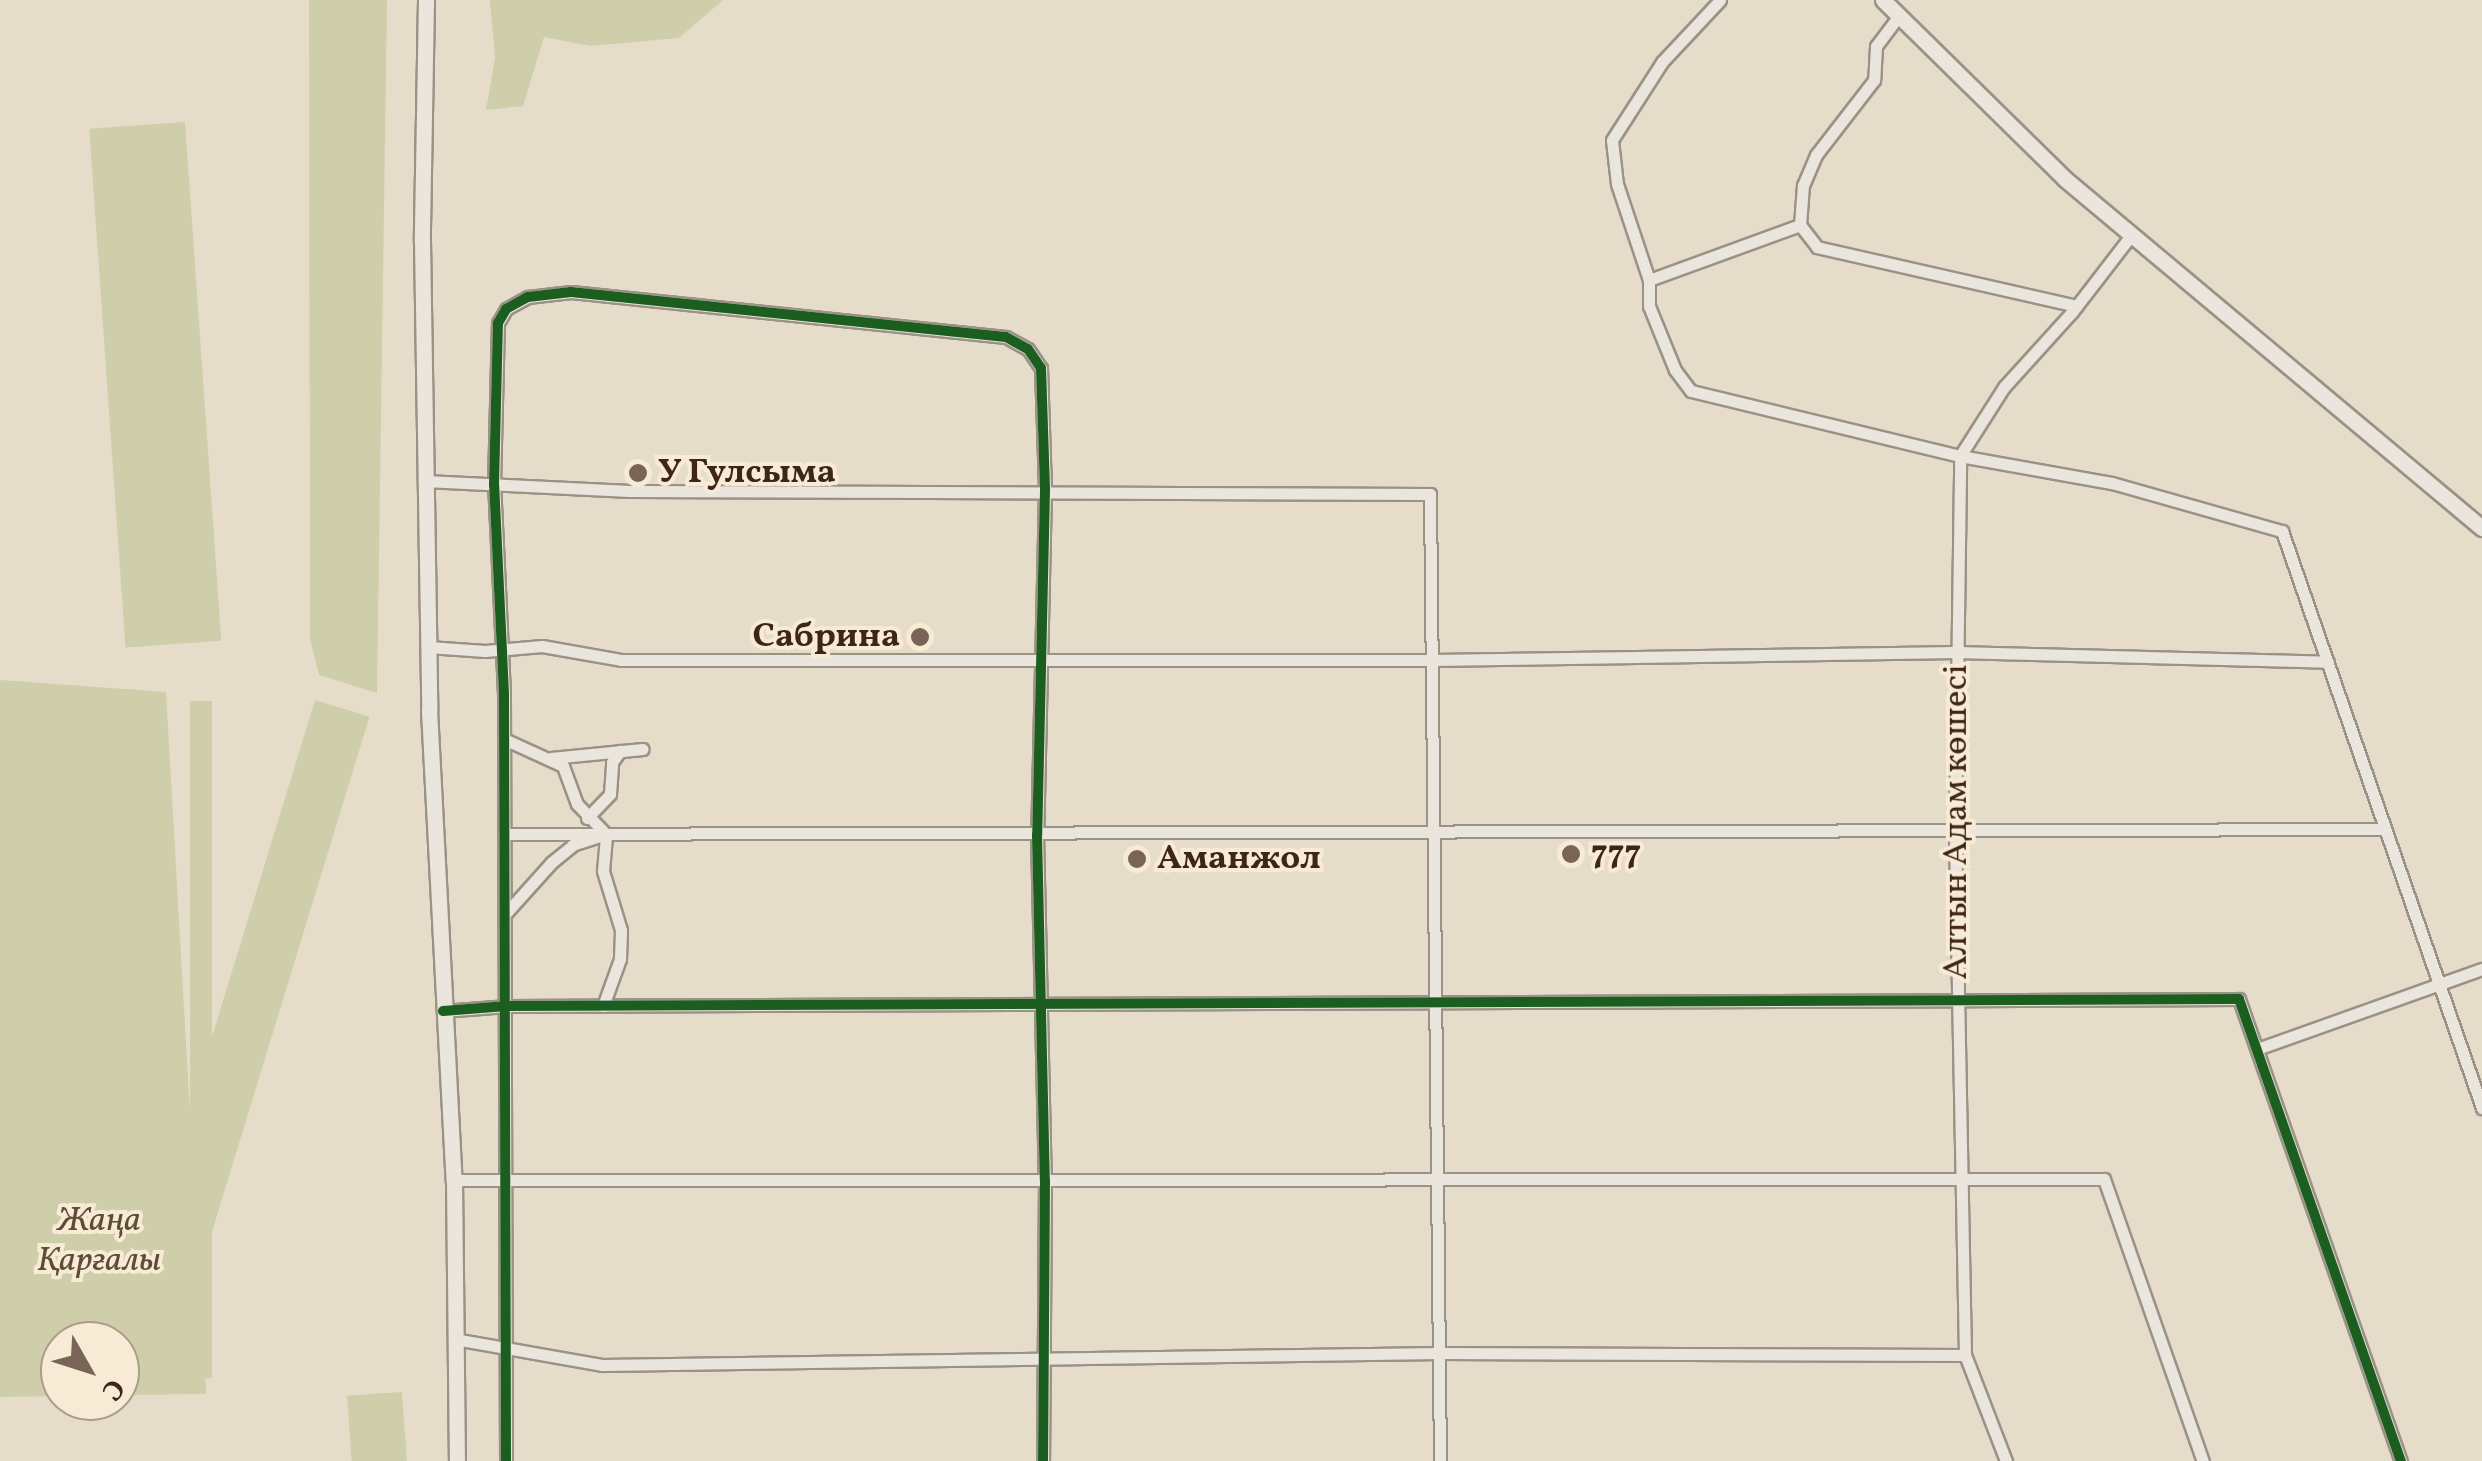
<!DOCTYPE html>
<html>
<head>
<meta charset="utf-8">
<style>
  body { margin:0 }
  #map { position:relative; width:2482px; height:1461px; overflow:hidden; background:#e6dcca; font-family:Vollkorn,serif }
  div>[style] { position:absolute }
  .green>* { inset:0; background:#cfceaa; transform-origin:0 0 }
  .roads { filter:drop-shadow(2px 0 #9b9286) drop-shadow(-2px 0 #9b9286) drop-shadow(0 2px #9b9286) drop-shadow(0 -2px #9b9286) }
  .street>* { height:11px; margin:-5.5px; padding:0 5.5px; transform-origin:5.5px; border-radius:5.5px; background:#ebe6dd }
  .secondary>* { height:15px; margin:-7.5px; padding:0 7.5px; transform-origin:7.5px; border-radius:7.5px; background:#ebe6dd }
  .cycleway>* { height:10px; margin:-5px; padding:0 5px; transform-origin:5px; border-radius:5px; background:#1b5e20 }
  .dots>* { width:28px; height:28px; translate:-50% -50%; box-sizing:border-box; border:5px solid #f7ebd5; border-radius:50% }
  span { translate:-50% -50%; white-space:nowrap; text-align:center; line-height:1.15; -webkit-text-stroke:8px #f7ebd5; paint-order:stroke }
  .poi-label { font-size:35px; color:#3e2519; font-weight:700 }
  .left { translate:0 -50%; text-align:left }
  .right { translate:-100% -50%; text-align:right }
  .street-label { font-size:35px; color:#3e2519 }
  .park-label { font-size:35px; color:#5e4c37; font-style:italic }
  .north { position:absolute; left:40px; top:1321px; width:100px; height:100px; box-sizing:border-box; background:#f7ebd5; border:2px solid #ad9c8a; border-radius:50%; rotate:129deg; font-size:28px; font-weight:700; line-height:40px; text-align:center; color:#3e2519 }
  .north::after { content:''; display:block; margin:auto; width:35px; height:45px; background:#796557; clip-path:polygon(50% 0,100% 100%,50% 72%,0 100%) }
</style>
</head>
<body>
<div id="map">
  <div class="green">
    <i style="clip-path:polygon(309px 0,387px 0,377px 693px,319px 675px,310px 639px)"></i>
    <i style="clip-path:polygon(490px 0,723px 0,679px 38px,590px 46px,544px 37px,523px 106px,486px 110px,495px 58px)"></i>
    <i style="left:185px;top:122px;width:520px;height:96px;rotate:86deg"></i>
    <i style="clip-path:polygon(0 680px,166px 692px,206px 1394px,120px 1395px,120px 1341px,60px 1341px,60px 1396px,0 1397px)"></i>
    <i style="left:315px;top:700px;width:57px;height:669px;rotate:17deg"></i>
    <i style="left:190px;top:701px;width:22px;height:677px"></i>
    <i style="left:402px;top:1392px;width:69px;height:55px;rotate:86deg"></i>
  </div>
  <div class="roads">
    <div class="street">
      <i style="left:1898px;top:17px;width:36px;rotate:127deg"></i>
      <i style="left:1876px;top:46px;width:34px;rotate:93deg"></i>
      <i style="left:1874px;top:80px;width:95px;rotate:127.7deg"></i>
      <i style="left:1816px;top:155px;width:33px;rotate:113deg"></i>
      <i style="left:1803px;top:185px;width:40px;rotate:94.3deg"></i>
      <i style="left:1800px;top:225px;width:28px;rotate:52deg"></i>
      <i style="left:1817px;top:247px;width:266px;rotate:12.8deg"></i>
      <i style="left:1800px;top:225px;width:161px;rotate:160deg"></i>
      <i style="left:1649px;top:280px;width:26px;rotate:90deg"></i>
      <i style="left:1649px;top:306px;width:69px;rotate:67.9deg"></i>
      <i style="left:1675px;top:370px;width:26px;rotate:53deg"></i>
      <i style="left:1691px;top:391px;width:277px;rotate:13.6deg"></i>
      <i style="left:1960px;top:456px;width:154px;rotate:10.1deg"></i>
      <i style="left:2112px;top:483px;width:177px;rotate:15.8deg"></i>
      <i style="left:2282px;top:531px;width:611px;rotate:70.88deg"></i>
      <i style="left:1649px;top:280px;width:101px;rotate:-108.4deg"></i>
      <i style="left:1617px;top:184px;width:44px;rotate:-96.5deg"></i>
      <i style="left:1612px;top:140px;width:93px;rotate:-57.3deg"></i>
      <i style="left:1662px;top:62px;width:85px;rotate:-46.9deg"></i>
      <i style="left:425px;top:481px;width:205px;rotate:2.8deg"></i>
      <i style="left:630px;top:491px;width:800px;rotate:0.21deg"></i>
      <i style="left:1430px;top:494px;width:967px;rotate:89.41deg"></i>
      <i style="left:428px;top:647px;width:57px;rotate:4deg"></i>
      <i style="left:485px;top:651px;width:57px;rotate:-5deg"></i>
      <i style="left:542px;top:646px;width:80px;rotate:10deg"></i>
      <i style="left:621px;top:660px;width:811px"></i>
      <i style="left:1432px;top:660px;width:524px;rotate:-0.87deg"></i>
      <i style="left:1956px;top:652px;width:372px;rotate:1.5deg"></i>
      <i style="left:504px;top:739px;width:65px;rotate:24.6deg"></i>
      <i style="left:563px;top:766px;width:40px;rotate:69.8deg"></i>
      <i style="left:577px;top:804px;width:42px;rotate:46deg"></i>
      <i style="left:606px;top:834px;width:35px;rotate:162deg"></i>
      <i style="left:573px;top:845px;width:28px;rotate:141deg"></i>
      <i style="left:551px;top:863px;width:66px;rotate:131.9deg"></i>
      <i style="left:551px;top:758px;width:92px;rotate:-5.6deg"></i>
      <i style="left:587px;top:818px;width:33px;rotate:-46deg"></i>
      <i style="left:610px;top:794px;width:32px;rotate:-86deg"></i>
      <i style="left:612px;top:762px;width:14px;rotate:-54deg"></i>
      <i style="left:504px;top:834px;width:1881px;rotate:-0.15deg"></i>
      <i style="left:603px;top:1006px;width:50px;rotate:-70.1deg"></i>
      <i style="left:620px;top:959px;width:29px;rotate:-88deg"></i>
      <i style="left:621px;top:930px;width:62px;rotate:-107deg"></i>
      <i style="left:603px;top:871px;width:37px;rotate:-85deg"></i>
      <i style="left:443px;top:1011px;width:64px;rotate:-4.5deg"></i>
      <i style="left:507px;top:1006px;width:1732px;rotate:-0.23deg"></i>
      <i style="left:2239px;top:999px;width:490px;rotate:70.7deg"></i>
      <i style="left:2257px;top:1049px;width:239px;rotate:-19.6deg"></i>
      <i style="left:454px;top:1180px;width:1650px;rotate:-0.03deg"></i>
      <i style="left:2104px;top:1179px;width:299px;rotate:70.7deg"></i>
      <i style="left:455px;top:1339px;width:149px;rotate:10deg"></i>
      <i style="left:602px;top:1365px;width:838px;rotate:-0.82deg"></i>
      <i style="left:1440px;top:1353px;width:525px;rotate:0.22deg"></i>
      <i style="left:506px;top:1461px;width:767px;rotate:-90.15deg"></i>
      <i style="left:504px;top:694px;width:209px;rotate:-92.7deg"></i>
      <i style="left:494px;top:485px;width:162px;rotate:-88.6deg"></i>
      <i style="left:498px;top:323px;width:16px;rotate:-60deg"></i>
      <i style="left:506px;top:309px;width:25px;rotate:-29deg"></i>
      <i style="left:528px;top:297px;width:43px;rotate:-6.6deg"></i>
      <i style="left:571px;top:292px;width:437px;rotate:5.9deg"></i>
      <i style="left:1006px;top:337px;width:25px;rotate:29deg"></i>
      <i style="left:1028px;top:349px;width:23px;rotate:56deg"></i>
      <i style="left:1041px;top:368px;width:123px;rotate:88.1deg"></i>
      <i style="left:1045px;top:491px;width:344px;rotate:91.3deg"></i>
      <i style="left:1037px;top:835px;width:346px;rotate:88.7deg"></i>
      <i style="left:1045px;top:1181px;width:280px;rotate:90.4deg"></i>
      <i style="left:2006px;top:1461px;width:114px;rotate:-111.1deg"></i>
      <i style="left:1965px;top:1355px;width:522px;rotate:-91.1deg"></i>
      <i style="left:1955px;top:833px;width:377px;rotate:-89.2deg"></i>
      <i style="left:1960px;top:456px;width:82px;rotate:-57.5deg"></i>
      <i style="left:2004px;top:387px;width:101px;rotate:-47.8deg"></i>
      <i style="left:2072px;top:312px;width:98px;rotate:-52.4deg"></i>
    </div>
    <div class="secondary">
      <i style="left:426px;top:0;width:241px;rotate:91deg"></i>
      <i style="left:422px;top:241px;width:469px;rotate:89.1deg"></i>
      <i style="left:429px;top:710px;width:471px;rotate:87deg"></i>
      <i style="left:454px;top:1180px;width:281px;rotate:89.4deg"></i>
      <i style="left:1883px;top:0;width:255px;rotate:44.5deg"></i>
      <i style="left:2065px;top:179px;width:544px;rotate:39.93deg"></i>
    </div>
  </div>
  <div class="cycleway">
    <i style="left:443px;top:1011px;width:64px;rotate:-4.5deg"></i>
    <i style="left:507px;top:1006px;width:1732px;rotate:-0.23deg"></i>
    <i style="left:2239px;top:999px;width:490px;rotate:70.7deg"></i>
    <i style="left:506px;top:1461px;width:767px;rotate:-90.15deg"></i>
    <i style="left:504px;top:694px;width:209px;rotate:-92.7deg"></i>
    <i style="left:494px;top:485px;width:162px;rotate:-88.6deg"></i>
    <i style="left:498px;top:323px;width:16px;rotate:-60deg"></i>
    <i style="left:506px;top:309px;width:25px;rotate:-29deg"></i>
    <i style="left:528px;top:297px;width:43px;rotate:-6.6deg"></i>
    <i style="left:571px;top:292px;width:437px;rotate:5.9deg"></i>
    <i style="left:1006px;top:337px;width:25px;rotate:29deg"></i>
    <i style="left:1028px;top:349px;width:23px;rotate:56deg"></i>
    <i style="left:1041px;top:368px;width:123px;rotate:88.1deg"></i>
    <i style="left:1045px;top:491px;width:344px;rotate:91.3deg"></i>
    <i style="left:1037px;top:835px;width:346px;rotate:88.7deg"></i>
    <i style="left:1045px;top:1181px;width:280px;rotate:90.4deg"></i>
  </div>
  <div class="dots">
    <i style="left:638px;top:473px;background:#796557"></i>
    <i style="left:920px;top:637px;background:#796557"></i>
    <i style="left:1571px;top:854px;background:#796557"></i>
    <i style="left:1137px;top:859px;background:#796557"></i>
  </div>
  <div class="poi-label">
    <span class="left" style="left:658px;top:473px">У Гулсыма</span>
    <span class="right" style="left:900px;top:637px">Сабрина</span>
    <span class="left" style="left:1591px;top:854px">777</span>
    <span class="left" style="left:1157px;top:859px">Аманжол</span>
  </div>
  <div class="street-label">
    <span style="left:1957px;top:822px;rotate:-90deg">Алтын Адам көшесі</span>
  </div>
  <div class="park-label">
    <span style="left:99px;top:1241px">Жаңа<br>Қарғалы</span>
  </div>
  <div class="north">С</div>
</div>
</body>
</html>
